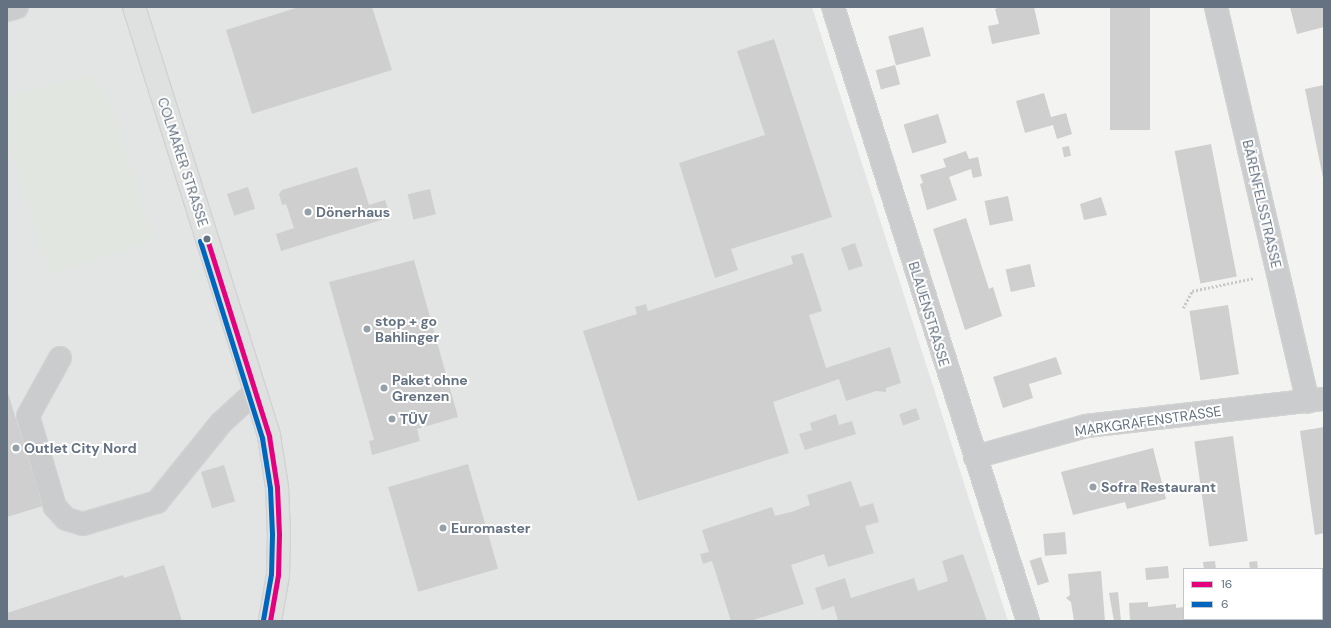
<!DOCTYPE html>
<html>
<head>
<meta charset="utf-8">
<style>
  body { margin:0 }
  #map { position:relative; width:1331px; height:628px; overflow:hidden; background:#f3f4f1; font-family:"DM Sans",sans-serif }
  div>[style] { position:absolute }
  .built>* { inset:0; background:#e3e5e4 }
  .green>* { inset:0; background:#e2e6e0 }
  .building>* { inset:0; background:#cecfce; transform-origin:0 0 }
  .path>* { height:2.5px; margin-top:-1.25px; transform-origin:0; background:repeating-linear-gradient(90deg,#c8caca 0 2px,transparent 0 4px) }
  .roads { filter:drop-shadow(1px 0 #d1d2d2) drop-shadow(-1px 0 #d1d2d2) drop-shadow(0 1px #d1d2d2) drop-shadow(0 -1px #d1d2d2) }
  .minor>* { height:22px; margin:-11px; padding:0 11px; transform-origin:11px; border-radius:11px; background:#cbcccd }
  .major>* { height:22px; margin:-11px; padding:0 11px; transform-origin:11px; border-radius:11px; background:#dfe0e0 }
  .bus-1>* { height:5px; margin:-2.5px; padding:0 2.5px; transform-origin:2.5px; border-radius:2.5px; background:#e5007d }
  .bus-2>* { height:5px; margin:-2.5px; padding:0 2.5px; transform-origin:2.5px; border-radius:2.5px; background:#0065bd }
  .dots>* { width:11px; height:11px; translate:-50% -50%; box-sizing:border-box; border:2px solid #fff; border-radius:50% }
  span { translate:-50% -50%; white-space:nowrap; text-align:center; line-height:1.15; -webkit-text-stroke:4px #fff; paint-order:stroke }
  .street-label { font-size:14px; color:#647281 }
  .poi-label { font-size:14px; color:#647281; font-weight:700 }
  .left { translate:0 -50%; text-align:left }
  .frame { position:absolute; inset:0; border:8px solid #647281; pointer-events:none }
  .legend { position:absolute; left:1183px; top:568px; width:140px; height:52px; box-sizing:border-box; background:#fff; border:1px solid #c1c7cd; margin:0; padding:5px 7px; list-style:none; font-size:12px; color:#647281 }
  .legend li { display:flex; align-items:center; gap:8px; height:20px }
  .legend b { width:20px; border:1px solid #c1c7cd }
</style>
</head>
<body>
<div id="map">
  <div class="built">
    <i style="clip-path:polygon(7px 7px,812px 7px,1008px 621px,7px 621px)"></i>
  </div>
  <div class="green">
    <i style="clip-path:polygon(89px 76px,109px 100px,152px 241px,50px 273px,7px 137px,7px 98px,77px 77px)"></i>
  </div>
  <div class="building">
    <i style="clip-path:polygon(299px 7px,372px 7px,392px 70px,252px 114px,226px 30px)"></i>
    <i style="clip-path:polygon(1000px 7px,1034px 7px,1040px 34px,992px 44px,988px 26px,999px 24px,995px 9px)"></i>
    <i style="left:1110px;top:7px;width:40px;height:123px"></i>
    <i style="clip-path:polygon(1290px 7px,1324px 7px,1324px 27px,1297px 34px)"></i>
    <i style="left:923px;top:27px;width:30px;height:36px;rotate:75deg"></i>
    <i style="clip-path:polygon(774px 39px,832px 217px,731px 249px,738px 270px,715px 278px,679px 163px,765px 135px,737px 51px)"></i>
    <i style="left:895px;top:65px;width:20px;height:20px;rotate:75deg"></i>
    <i style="clip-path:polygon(1324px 85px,1324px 178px,1323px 178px,1305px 89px)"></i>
    <i style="clip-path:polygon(1044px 93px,1051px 117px,1066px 113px,1072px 134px,1057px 139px,1053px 125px,1025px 133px,1016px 101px)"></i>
    <i style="left:938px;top:114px;width:30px;height:36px;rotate:73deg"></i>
    <i style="left:1211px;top:144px;width:135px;height:37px;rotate:79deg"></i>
    <i style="left:1069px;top:146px;width:10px;height:7px;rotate:79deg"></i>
    <i style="clip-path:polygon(966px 151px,969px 159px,978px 157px,982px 176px,973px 178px,971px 169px,949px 177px,957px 200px,927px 210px,920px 184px,923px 183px,920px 175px,946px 167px,943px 159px)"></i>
    <i style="clip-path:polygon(357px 167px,369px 205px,385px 200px,391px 217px,281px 251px,276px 234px,294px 228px,286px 204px,282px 205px,279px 194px,282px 190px)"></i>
    <i style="left:248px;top:187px;width:23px;height:22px;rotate:72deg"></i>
    <i style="left:430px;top:189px;width:26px;height:23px;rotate:77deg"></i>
    <i style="left:1008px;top:196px;width:25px;height:24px;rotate:78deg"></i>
    <i style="clip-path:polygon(1101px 197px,1107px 215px,1084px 220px,1080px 204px)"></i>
    <i style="clip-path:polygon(966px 218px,989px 289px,993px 287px,1002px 316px,965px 330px,933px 229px)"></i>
    <i style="left:855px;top:243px;width:24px;height:15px;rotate:71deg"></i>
    <i style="clip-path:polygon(803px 253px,822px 311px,809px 315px,826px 368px,890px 347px,901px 383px,886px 388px,886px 392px,876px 391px,846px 401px,839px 379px,773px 402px,789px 453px,638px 501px,583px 331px,637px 314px,635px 307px,646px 304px,648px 311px,793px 264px,791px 256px)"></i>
    <i style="clip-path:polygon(414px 260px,458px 417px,417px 429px,420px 441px,372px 455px,369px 441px,374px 440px,329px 282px)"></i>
    <i style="left:1030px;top:264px;width:23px;height:25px;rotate:77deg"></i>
    <i style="left:1228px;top:305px;width:70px;height:39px;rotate:81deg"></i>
    <i style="clip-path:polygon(1056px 357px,1062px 374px,1029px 384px,1033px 398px,1003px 408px,993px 377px)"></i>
    <i style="clip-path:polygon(7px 390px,43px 506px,7px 517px)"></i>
    <i style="left:916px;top:408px;width:12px;height:18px;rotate:70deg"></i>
    <i style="clip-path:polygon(836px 414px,839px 425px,852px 421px,856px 434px,805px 450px,799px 434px,812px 430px,810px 423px)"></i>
    <i style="clip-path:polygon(1324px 427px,1324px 533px,1315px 535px,1300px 431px)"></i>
    <i style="left:1233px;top:436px;width:106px;height:39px;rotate:82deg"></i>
    <i style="clip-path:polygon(1153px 448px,1166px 499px,1127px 509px,1125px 502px,1073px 515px,1061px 472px)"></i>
    <i style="left:468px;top:464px;width:109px;height:83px;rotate:74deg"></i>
    <i style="left:224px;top:465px;width:38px;height:24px;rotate:73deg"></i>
    <i style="clip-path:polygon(851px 481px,860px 507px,873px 503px,879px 522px,865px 526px,874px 553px,828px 567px,824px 554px,791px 565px,804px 604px,750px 621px,731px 621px,712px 561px,703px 564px,700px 554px,709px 552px,702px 530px,772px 507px,775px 516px,791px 512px,810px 505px,807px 495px)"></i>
    <i style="left:1065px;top:532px;width:22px;height:22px;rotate:85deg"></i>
    <i style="clip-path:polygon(963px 554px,987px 621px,838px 621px,834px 606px,822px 610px,815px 588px,845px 578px,851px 598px,914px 578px,918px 591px,948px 581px,942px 561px)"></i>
    <i style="left:1041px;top:557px;width:26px;height:12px;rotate:72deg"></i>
    <i style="clip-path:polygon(1215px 561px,1216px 569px,1204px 569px,1203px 562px)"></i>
    <i style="left:1257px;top:561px;width:8px;height:8px;rotate:83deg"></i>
    <i style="clip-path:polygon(164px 565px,182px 621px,7px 621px,7px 613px,123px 575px,124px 578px)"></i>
    <i style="left:1168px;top:566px;width:12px;height:23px;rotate:85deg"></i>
    <i style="clip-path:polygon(1101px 571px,1105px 621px,1074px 621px,1071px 602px,1066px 598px,1070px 595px,1068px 574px)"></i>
    <i style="clip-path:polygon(1118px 592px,1121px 621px,1114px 621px,1109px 593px)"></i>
    <i style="clip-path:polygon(1148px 602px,1148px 607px,1176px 604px,1176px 608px,1184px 607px,1184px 619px,1254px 621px,1130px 621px,1129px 603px)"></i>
    <i style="left:1276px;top:619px;width:31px;height:2px"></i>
  </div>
  <div class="path">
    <i style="left:1183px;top:308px;width:19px;rotate:-62deg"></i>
    <i style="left:1192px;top:291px;width:63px;rotate:-11.8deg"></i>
  </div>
  <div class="roads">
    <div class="minor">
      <i style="left:833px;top:7px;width:644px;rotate:72.38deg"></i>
      <i style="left:1216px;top:7px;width:405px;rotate:76.9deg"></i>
      <i style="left:7px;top:10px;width:10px;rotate:-17deg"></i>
      <i style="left:60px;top:358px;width:66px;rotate:118.9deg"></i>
      <i style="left:28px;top:416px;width:95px;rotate:73.5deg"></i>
      <i style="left:55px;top:507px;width:16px;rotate:47deg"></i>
      <i style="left:66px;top:519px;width:18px;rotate:16deg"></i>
      <i style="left:83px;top:524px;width:77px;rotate:-16.6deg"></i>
      <i style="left:157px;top:502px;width:102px;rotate:-51deg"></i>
      <i style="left:221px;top:423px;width:46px;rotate:-42.4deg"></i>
      <i style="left:975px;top:457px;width:115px;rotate:-15.6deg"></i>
      <i style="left:1086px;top:426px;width:240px;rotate:-6.5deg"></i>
    </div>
    <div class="major">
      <i style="left:134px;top:7px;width:450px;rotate:72.5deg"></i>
      <i style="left:269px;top:436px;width:52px;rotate:81.1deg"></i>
      <i style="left:277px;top:487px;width:47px;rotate:87.6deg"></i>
      <i style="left:279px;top:534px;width:41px;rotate:91.4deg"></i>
      <i style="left:278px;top:575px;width:47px;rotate:99.9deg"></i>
    </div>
  </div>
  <div class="bus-1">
    <i style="left:207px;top:239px;width:207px;rotate:72.5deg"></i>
    <i style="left:269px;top:436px;width:52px;rotate:81.1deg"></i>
    <i style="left:277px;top:487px;width:47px;rotate:87.6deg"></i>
    <i style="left:279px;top:534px;width:41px;rotate:91.4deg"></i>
    <i style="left:278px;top:575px;width:47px;rotate:99.9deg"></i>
  </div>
  <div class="bus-2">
    <i style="left:200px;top:241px;width:207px;rotate:72.5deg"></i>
    <i style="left:262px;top:438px;width:51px;rotate:80.9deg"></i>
    <i style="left:270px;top:488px;width:46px;rotate:87.5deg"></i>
    <i style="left:272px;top:534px;width:40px;rotate:91.4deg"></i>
    <i style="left:271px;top:574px;width:47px;rotate:99.9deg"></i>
  </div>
  <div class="dots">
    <i style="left:308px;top:212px;background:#96a0a8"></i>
    <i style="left:207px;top:239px;background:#647281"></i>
    <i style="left:367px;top:329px;background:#96a0a8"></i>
    <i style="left:384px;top:388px;background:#96a0a8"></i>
    <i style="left:392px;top:419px;background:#96a0a8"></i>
    <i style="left:16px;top:448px;background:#96a0a8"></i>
    <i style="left:1093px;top:487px;background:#96a0a8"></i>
    <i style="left:443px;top:528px;background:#96a0a8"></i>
  </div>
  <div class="street-label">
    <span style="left:183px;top:162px;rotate:72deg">COLMARER STRASSE</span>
    <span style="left:1262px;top:204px;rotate:77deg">BÄRENFELSSTRASSE</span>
    <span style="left:929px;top:314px;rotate:73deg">BLAUENSTRASSE</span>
    <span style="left:1148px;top:421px;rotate:-8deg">MARKGRAFENSTRASSE</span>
  </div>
  <div class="poi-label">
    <span class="left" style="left:316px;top:212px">Dönerhaus</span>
    <span class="left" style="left:375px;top:329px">stop + go<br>Bahlinger</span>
    <span class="left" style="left:392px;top:388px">Paket ohne<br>Grenzen</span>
    <span class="left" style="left:400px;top:419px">TÜV</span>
    <span class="left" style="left:24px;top:448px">Outlet City Nord</span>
    <span class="left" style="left:1101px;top:487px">Sofra Restaurant</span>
    <span class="left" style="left:451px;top:528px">Euromaster</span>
  </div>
  <div class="frame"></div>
  <ul class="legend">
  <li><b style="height:5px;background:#e5007d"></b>16</li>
  <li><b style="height:5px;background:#0065bd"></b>6</li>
  </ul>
</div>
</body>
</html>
